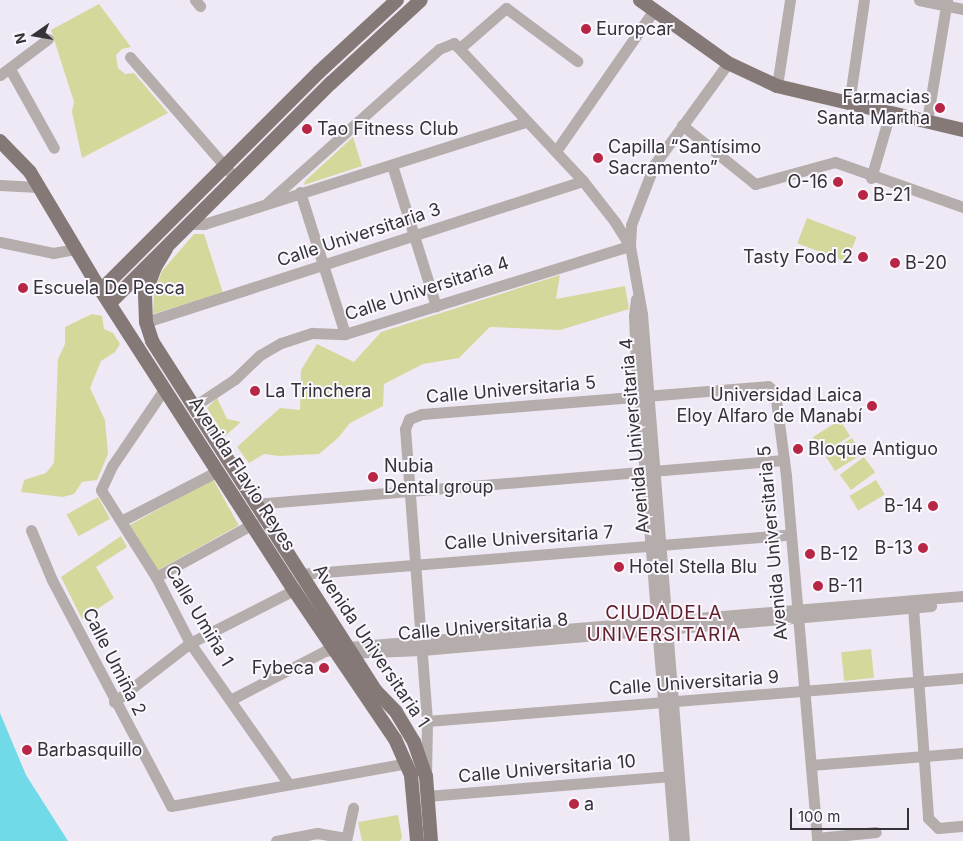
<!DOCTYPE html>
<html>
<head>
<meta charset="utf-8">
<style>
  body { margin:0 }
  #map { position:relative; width:963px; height:841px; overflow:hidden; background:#efe9f5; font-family:Inter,sans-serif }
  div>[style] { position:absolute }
  .green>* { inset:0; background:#d5d89b; transform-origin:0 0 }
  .water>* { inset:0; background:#71dae9 }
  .minor>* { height:11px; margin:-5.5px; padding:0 5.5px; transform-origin:5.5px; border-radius:5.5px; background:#b4adac }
  .major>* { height:14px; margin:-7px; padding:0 7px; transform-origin:7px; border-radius:7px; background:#847976 }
  .dots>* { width:14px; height:14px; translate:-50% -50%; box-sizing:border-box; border:2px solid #fbf7fe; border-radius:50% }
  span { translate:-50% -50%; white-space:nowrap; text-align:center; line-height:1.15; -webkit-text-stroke:4px #fbf7fe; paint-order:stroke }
  .poi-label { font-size:18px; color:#353337 }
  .left { translate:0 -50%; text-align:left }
  .right { translate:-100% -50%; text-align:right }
  .street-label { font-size:18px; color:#353337 }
  .neighbourhood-label { font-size:19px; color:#631e28; letter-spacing:1px }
  .north { position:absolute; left:10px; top:10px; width:50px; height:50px; -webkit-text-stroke:4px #fbf7fe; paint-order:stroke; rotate:257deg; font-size:14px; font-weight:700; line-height:20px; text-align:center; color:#353337 }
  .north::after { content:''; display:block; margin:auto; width:18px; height:22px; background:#353337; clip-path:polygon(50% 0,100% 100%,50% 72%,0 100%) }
  .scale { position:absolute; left:790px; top:808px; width:119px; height:22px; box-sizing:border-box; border:2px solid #353337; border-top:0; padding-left:6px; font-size:15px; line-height:18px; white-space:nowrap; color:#353337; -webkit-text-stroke:4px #fbf7fe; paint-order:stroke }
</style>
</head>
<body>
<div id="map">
  <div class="green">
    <i style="clip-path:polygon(99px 4px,131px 47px,122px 49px,116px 55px,118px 68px,125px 74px,134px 73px,168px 113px,82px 158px,72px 112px,74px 102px,51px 30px)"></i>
    <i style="clip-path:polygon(353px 137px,362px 166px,304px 185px,305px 181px)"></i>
    <i style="left:807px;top:218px;width:53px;height:27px;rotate:21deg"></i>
    <i style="clip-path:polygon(194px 234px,204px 234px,223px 293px,153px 314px,154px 292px,162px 271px)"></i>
    <i style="clip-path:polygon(560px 275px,556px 299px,625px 286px,629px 309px,560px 330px,490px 327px,459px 358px,423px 364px,384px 384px,383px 406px,350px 423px,338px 438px,319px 454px,279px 456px,264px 454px,249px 463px,237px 447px,280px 408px,300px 410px,301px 370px,317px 344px,354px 362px,381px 332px)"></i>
    <i style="clip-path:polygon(92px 314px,102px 316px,104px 329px,113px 333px,120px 344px,115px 352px,101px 361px,90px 388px,105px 420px,108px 454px,97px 480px,82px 482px,74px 494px,63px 497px,21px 492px,24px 480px,46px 473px,54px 463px,58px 359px,65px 344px,65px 327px)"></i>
    <i style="clip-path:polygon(217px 398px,227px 419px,241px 422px,225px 436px,207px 408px)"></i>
    <i style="left:840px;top:420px;width:19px;height:32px;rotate:58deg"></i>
    <i style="left:852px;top:438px;width:19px;height:32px;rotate:58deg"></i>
    <i style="left:864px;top:457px;width:19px;height:30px;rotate:54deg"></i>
    <i style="left:213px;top:479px;width:53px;height:96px;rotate:61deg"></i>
    <i style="left:876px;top:480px;width:17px;height:31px;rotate:59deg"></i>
    <i style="left:98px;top:497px;width:25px;height:36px;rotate:61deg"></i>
    <i style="clip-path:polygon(121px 536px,127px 547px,96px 567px,114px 598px,82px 619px,61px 577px)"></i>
    <i style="left:871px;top:649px;width:29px;height:30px;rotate:84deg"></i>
    <i style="clip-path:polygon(398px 815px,402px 837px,400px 841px,362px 841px,358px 822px)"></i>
  </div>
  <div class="water">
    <i style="clip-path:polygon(0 713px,26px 775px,68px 841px,0 841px)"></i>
  </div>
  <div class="minor">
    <i style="left:195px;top:0;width:8px;rotate:50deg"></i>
    <i style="left:919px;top:0;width:45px;rotate:11.6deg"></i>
    <i style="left:460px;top:48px;width:61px;rotate:-41deg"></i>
    <i style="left:506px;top:8px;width:89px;rotate:36.7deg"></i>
    <i style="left:130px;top:57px;width:160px;rotate:49deg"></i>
    <i style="left:10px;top:69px;width:90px;rotate:60.9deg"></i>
    <i style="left:0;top:75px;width:60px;rotate:-36.9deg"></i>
    <i style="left:777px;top:86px;width:87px;rotate:-81.4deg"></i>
    <i style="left:849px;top:104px;width:105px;rotate:-81.8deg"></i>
    <i style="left:927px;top:121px;width:123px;rotate:-80.6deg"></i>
    <i style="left:682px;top:125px;width:94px;rotate:38.9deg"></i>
    <i style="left:755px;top:184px;width:83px;rotate:-15.4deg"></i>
    <i style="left:835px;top:162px;width:136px;rotate:19.4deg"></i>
    <i style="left:556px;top:151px;width:172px;rotate:-55.2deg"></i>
    <i style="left:392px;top:165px;width:148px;rotate:72.7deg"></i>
    <i style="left:871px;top:178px;width:68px;rotate:-73.7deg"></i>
    <i style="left:0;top:185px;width:38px;rotate:3deg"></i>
    <i style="left:300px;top:192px;width:149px;rotate:72.4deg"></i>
    <i style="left:268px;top:202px;width:229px;rotate:-41.8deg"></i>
    <i style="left:439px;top:49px;width:16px;rotate:-22deg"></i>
    <i style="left:454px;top:43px;width:189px;rotate:46.9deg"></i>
    <i style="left:583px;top:181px;width:52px;rotate:52deg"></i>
    <i style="left:615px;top:222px;width:28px;rotate:58deg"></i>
    <i style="left:630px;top:246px;width:69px;rotate:80deg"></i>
    <i style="left:642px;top:314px;width:529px;rotate:85.44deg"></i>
    <i style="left:190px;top:224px;width:14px"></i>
    <i style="left:204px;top:224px;width:338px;rotate:-17.6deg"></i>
    <i style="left:0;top:242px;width:54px;rotate:11.7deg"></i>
    <i style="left:53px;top:253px;width:22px;rotate:-10deg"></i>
    <i style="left:636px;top:299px;width:17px;rotate:97deg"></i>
    <i style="left:634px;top:316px;width:48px;rotate:87.6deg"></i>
    <i style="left:636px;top:364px;width:479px;rotate:85.4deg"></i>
    <i style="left:146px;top:322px;width:459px;rotate:-17.9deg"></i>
    <i style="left:165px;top:388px;width:94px;rotate:124.2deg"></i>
    <i style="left:112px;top:466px;width:26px;rotate:115deg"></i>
    <i style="left:101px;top:490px;width:103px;rotate:57.7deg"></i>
    <i style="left:156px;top:577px;width:74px;rotate:62.7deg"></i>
    <i style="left:190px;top:643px;width:171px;rotate:55deg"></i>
    <i style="left:193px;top:407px;width:50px;rotate:-33.7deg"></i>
    <i style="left:235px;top:379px;width:35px;rotate:-44deg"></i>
    <i style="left:260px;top:355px;width:24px;rotate:-30deg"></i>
    <i style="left:281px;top:343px;width:33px;rotate:-18deg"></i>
    <i style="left:312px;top:333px;width:33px;rotate:2deg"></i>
    <i style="left:345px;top:334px;width:298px;rotate:-17.2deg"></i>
    <i style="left:630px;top:246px;width:21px;rotate:-87deg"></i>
    <i style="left:631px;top:225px;width:64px;rotate:-69deg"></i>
    <i style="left:654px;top:165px;width:126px;rotate:-54deg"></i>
    <i style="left:254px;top:504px;width:532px;rotate:-4.75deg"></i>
    <i style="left:121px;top:521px;width:109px;rotate:-27.3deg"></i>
    <i style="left:31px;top:530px;width:54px;rotate:67.2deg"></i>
    <i style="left:52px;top:580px;width:255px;rotate:62.2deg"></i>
    <i style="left:171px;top:806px;width:240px;rotate:-10.3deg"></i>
    <i style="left:300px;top:574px;width:492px;rotate:-4.6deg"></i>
    <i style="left:156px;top:577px;width:111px;rotate:-28.7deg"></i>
    <i style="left:913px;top:607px;width:212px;rotate:85.9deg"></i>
    <i style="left:928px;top:818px;width:14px;rotate:45deg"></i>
    <i style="left:938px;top:828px;width:25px;rotate:-5deg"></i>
    <i style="left:346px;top:653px;width:76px;rotate:-2.3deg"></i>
    <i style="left:422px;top:650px;width:511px;rotate:-4.94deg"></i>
    <i style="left:230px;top:700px;width:107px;rotate:-27.3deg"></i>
    <i style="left:325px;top:651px;width:23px;rotate:-10deg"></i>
    <i style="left:348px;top:647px;width:617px;rotate:-4.74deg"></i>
    <i style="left:114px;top:702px;width:96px;rotate:-37.8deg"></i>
    <i style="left:190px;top:643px;width:117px;rotate:-27deg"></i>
    <i style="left:427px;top:721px;width:538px;rotate:-4.59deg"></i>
    <i style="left:811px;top:765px;width:152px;rotate:-4.5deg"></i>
    <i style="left:426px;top:775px;width:54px;rotate:-88.9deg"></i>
    <i style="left:427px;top:721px;width:293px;rotate:-94.3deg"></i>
    <i style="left:405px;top:429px;width:11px;rotate:-68deg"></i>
    <i style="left:409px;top:419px;width:14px;rotate:-21deg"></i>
    <i style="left:422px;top:414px;width:347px;rotate:-4.6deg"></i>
    <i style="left:768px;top:386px;width:9px;rotate:41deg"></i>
    <i style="left:775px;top:392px;width:85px;rotate:82.5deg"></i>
    <i style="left:786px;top:476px;width:366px;rotate:85.1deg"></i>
    <i style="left:427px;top:796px;width:242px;rotate:-4.7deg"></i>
    <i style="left:817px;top:838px;width:59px;rotate:-5.8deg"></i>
    <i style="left:276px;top:841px;width:42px;rotate:-11deg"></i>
    <i style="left:317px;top:833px;width:29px;rotate:10deg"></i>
    <i style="left:346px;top:841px;width:34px;rotate:-78deg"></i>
  </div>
  <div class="major">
    <i style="left:640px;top:0;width:108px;rotate:35.6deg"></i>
    <i style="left:728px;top:63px;width:54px;rotate:25.1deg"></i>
    <i style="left:777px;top:86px;width:191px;rotate:13.3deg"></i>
    <i style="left:0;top:141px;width:43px;rotate:45.9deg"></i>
    <i style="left:30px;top:172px;width:133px;rotate:59.2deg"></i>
    <i style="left:98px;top:286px;width:362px;rotate:57.2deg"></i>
    <i style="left:294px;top:590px;width:180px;rotate:55.9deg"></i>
    <i style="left:395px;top:739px;width:39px;rotate:66deg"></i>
    <i style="left:411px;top:775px;width:66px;rotate:84.8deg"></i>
    <i style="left:166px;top:249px;width:21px;rotate:121deg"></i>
    <i style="left:155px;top:267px;width:29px;rotate:110deg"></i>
    <i style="left:145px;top:294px;width:28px;rotate:88deg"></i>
    <i style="left:146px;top:322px;width:20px;rotate:72deg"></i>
    <i style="left:152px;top:341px;width:416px;rotate:57.4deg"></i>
    <i style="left:376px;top:691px;width:29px;rotate:46deg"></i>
    <i style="left:396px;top:712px;width:35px;rotate:59deg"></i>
    <i style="left:414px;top:742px;width:36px;rotate:71deg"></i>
    <i style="left:426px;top:776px;width:65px;rotate:85.6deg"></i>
    <i style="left:101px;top:290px;width:308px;rotate:-45deg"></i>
    <i style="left:319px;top:72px;width:106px;rotate:-42.7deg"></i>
    <i style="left:110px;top:303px;width:312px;rotate:-44.9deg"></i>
    <i style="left:331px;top:83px;width:122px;rotate:-42.7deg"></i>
  </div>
  <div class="dots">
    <i style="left:586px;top:29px;background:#b82645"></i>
    <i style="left:940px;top:108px;background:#b82645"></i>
    <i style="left:307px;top:129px;background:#b82645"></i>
    <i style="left:598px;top:158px;background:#b82645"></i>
    <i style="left:838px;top:182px;background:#b82645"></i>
    <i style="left:863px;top:195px;background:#b82645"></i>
    <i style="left:863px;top:257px;background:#b82645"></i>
    <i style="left:895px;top:263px;background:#b82645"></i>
    <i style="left:23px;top:288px;background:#b82645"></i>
    <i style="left:255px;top:391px;background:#b82645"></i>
    <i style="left:872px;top:406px;background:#b82645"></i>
    <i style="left:798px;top:449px;background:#b82645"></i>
    <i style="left:373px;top:477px;background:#b82645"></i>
    <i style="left:933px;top:506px;background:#b82645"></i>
    <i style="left:923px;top:548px;background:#b82645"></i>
    <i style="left:810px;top:554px;background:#b82645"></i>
    <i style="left:619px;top:567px;background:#b82645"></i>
    <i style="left:818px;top:586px;background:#b82645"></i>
    <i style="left:324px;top:668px;background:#b82645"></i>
    <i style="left:27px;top:750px;background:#b82645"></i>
    <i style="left:574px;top:804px;background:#b82645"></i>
  </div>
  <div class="poi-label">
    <span class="left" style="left:596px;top:29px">Europcar</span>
    <span class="right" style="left:930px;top:108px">Farmacias<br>Santa Martha</span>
    <span class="left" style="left:317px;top:129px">Tao Fitness Club</span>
    <span class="left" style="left:608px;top:158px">Capilla “Santísimo<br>Sacramento”</span>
    <span class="right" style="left:828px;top:182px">O-16</span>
    <span class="left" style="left:873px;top:195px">B-21</span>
    <span class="right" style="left:853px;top:257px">Tasty Food 2</span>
    <span class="left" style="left:905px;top:263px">B-20</span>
    <span class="left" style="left:33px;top:288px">Escuela De Pesca</span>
    <span class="left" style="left:265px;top:391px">La Trinchera</span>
    <span class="right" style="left:862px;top:406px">Universidad Laica<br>Eloy Alfaro de Manabí</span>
    <span class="left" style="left:808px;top:449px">Bloque Antiguo</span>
    <span class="left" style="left:384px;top:477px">Nubia<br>Dental group</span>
    <span class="right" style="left:923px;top:506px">B-14</span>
    <span class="right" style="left:913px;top:548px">B-13</span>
    <span class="left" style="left:820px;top:554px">B-12</span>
    <span class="left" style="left:629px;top:567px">Hotel Stella Blu</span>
    <span class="left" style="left:828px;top:586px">B-11</span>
    <span class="right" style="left:314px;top:668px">Fybeca</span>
    <span class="left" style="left:37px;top:750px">Barbasquillo</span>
    <span class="left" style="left:584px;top:804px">a</span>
  </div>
  <div class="street-label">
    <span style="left:359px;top:235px;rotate:-18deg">Calle Universitaria 3</span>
    <span style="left:427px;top:289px;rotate:-18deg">Calle Universitaria 4</span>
    <span style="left:511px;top:390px;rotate:-5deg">Calle Universitaria 5</span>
    <span style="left:635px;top:436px;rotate:-95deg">Avenida Universitaria 4</span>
    <span style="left:242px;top:474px;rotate:57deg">Avenida Flavio Reyes</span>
    <span style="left:529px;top:538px;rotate:-4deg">Calle Universitaria 7</span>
    <span style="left:773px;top:543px;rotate:-95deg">Avenida Universitaria 5</span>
    <span style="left:199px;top:616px;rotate:59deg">Calle Umiña 1</span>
    <span style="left:483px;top:627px;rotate:-5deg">Calle Universitaria 8</span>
    <span style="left:371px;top:646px;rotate:56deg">Avenida Universitaria 1</span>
    <span style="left:114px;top:662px;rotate:63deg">Calle Umiña 2</span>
    <span style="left:694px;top:683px;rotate:-4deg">Calle Universitaria 9</span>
    <span style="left:547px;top:769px;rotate:-5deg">Calle Universitaria 10</span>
  </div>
  <div class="neighbourhood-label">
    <span style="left:664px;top:624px">CIUDADELA<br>UNIVERSITARIA</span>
  </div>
  <div class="north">N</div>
  <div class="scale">100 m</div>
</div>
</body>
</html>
